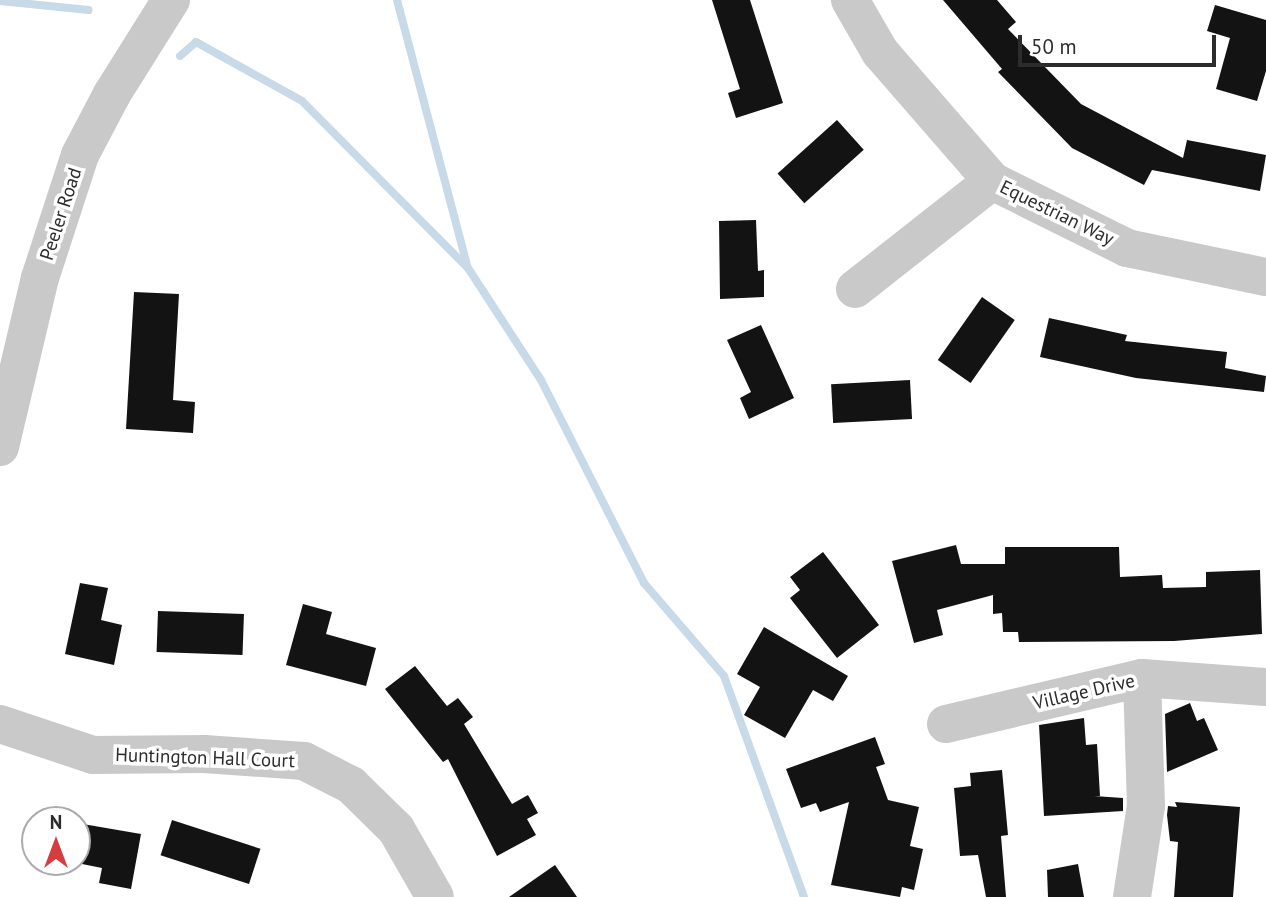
<!DOCTYPE html>
<html>
<head>
<meta charset="utf-8">
<style>
  body { margin:0 }
  #map { position:relative; width:1266px; height:897px; overflow:hidden; background:#fff; font-family:"PT Sans",sans-serif }
  div>[style] { position:absolute }
  .stream>* { height:8px; margin:-4px; padding:0 4px; transform-origin:4px; border-radius:4px; background:#c8dae7 }
  .building>* { inset:0; background:#131313; transform-origin:0 0 }
  .minor>* { height:38px; margin:-19px; padding:0 19px; transform-origin:19px; border-radius:19px; background:#c9c9c9 }
  span { translate:-50% -50%; white-space:nowrap; text-align:center; line-height:1.15; -webkit-text-stroke:7px #fff; paint-order:stroke }
  .street-label { font-size:19px; color:#2c2c2c }
  .north { position:absolute; left:21px; top:806px; width:70px; height:70px; box-sizing:border-box; background:#fff; border:2px solid #ababab; border-radius:50%; rotate:0deg; font-size:19px; font-weight:700; line-height:28px; text-align:center; color:#2c2c2c }
  .north::after { content:''; display:block; margin:auto; width:24px; height:32px; background:#d43e41; clip-path:polygon(50% 0,100% 100%,50% 72%,0 100%) }
  .scale { position:absolute; left:1018px; top:35px; width:198px; height:32px; box-sizing:border-box; border:4px solid #2c2c2c; border-top:0; padding-left:9px; font-size:21px; line-height:24px; white-space:nowrap; color:#2c2c2c; -webkit-text-stroke:5px #fff; paint-order:stroke }
</style>
</head>
<body>
<div id="map">
  <div class="stream">
    <i style="left:397px;top:0;width:274px;rotate:75.2deg"></i>
    <i style="left:0;top:1px;width:89px;rotate:5.8deg"></i>
    <i style="left:180px;top:56px;width:21px;rotate:-41deg"></i>
    <i style="left:196px;top:42px;width:121px;rotate:29.1deg"></i>
    <i style="left:302px;top:101px;width:235px;rotate:45.2deg"></i>
    <i style="left:468px;top:268px;width:134px;rotate:56.9deg"></i>
    <i style="left:541px;top:380px;width:228px;rotate:63.1deg"></i>
    <i style="left:644px;top:583px;width:123px;rotate:49.3deg"></i>
    <i style="left:724px;top:676px;width:235px;rotate:70.1deg"></i>
  </div>
  <div class="building">
    <i style="clip-path:polygon(712px 0,750px 0,783px 103px,736px 118px,728px 93px,740px 89px)"></i>
    <i style="clip-path:polygon(943px 0,997px 0,1016px 22px,1008px 29px,1081px 104px,1183px 158px,1187px 140px,1266px 155px,1260px 191px,1152px 170px,1144px 185px,1072px 148px,998px 72px,1002px 69px)"></i>
    <i style="clip-path:polygon(1215px 5px,1266px 20px,1266px 71px,1257px 101px,1216px 89px,1230px 38px,1207px 31px)"></i>
    <i style="left:837px;top:120px;width:40px;height:80px;rotate:48deg"></i>
    <i style="clip-path:polygon(756px 220px,758px 271px,764px 270px,764px 297px,720px 299px,719px 221px)"></i>
    <i style="clip-path:polygon(134px 292px,179px 294px,173px 400px,195px 402px,193px 433px,126px 429px)"></i>
    <i style="left:982px;top:297px;width:40px;height:77px;rotate:35deg"></i>
    <i style="clip-path:polygon(1049px 318px,1127px 335px,1125px 341px,1227px 352px,1225px 368px,1266px 376px,1264px 392px,1136px 378px,1040px 357px)"></i>
    <i style="clip-path:polygon(761px 325px,794px 398px,749px 419px,740px 398px,751px 392px,727px 340px)"></i>
    <i style="left:910px;top:380px;width:39px;height:79px;rotate:87deg"></i>
    <i style="clip-path:polygon(956px 545px,961px 564px,1005px 564px,1005px 547px,1119px 547px,1120px 577px,1162px 575px,1163px 588px,1206px 587px,1206px 572px,1260px 570px,1262px 634px,1174px 641px,1019px 642px,1018px 632px,1003px 632px,1002px 613px,993px 614px,993px 595px,937px 610px,943px 635px,914px 643px,892px 561px)"></i>
    <i style="clip-path:polygon(823px 552px,879px 625px,837px 658px,790px 598px,800px 590px,790px 577px)"></i>
    <i style="clip-path:polygon(80px 583px,108px 588px,101px 620px,122px 625px,114px 665px,65px 654px)"></i>
    <i style="clip-path:polygon(303px 604px,332px 612px,326px 634px,376px 648px,366px 686px,286px 665px)"></i>
    <i style="left:158px;top:611px;width:86px;height:41px;rotate:2deg"></i>
    <i style="clip-path:polygon(764px 627px,848px 676px,833px 701px,813px 690px,785px 738px,744px 715px,760px 687px,737px 674px)"></i>
    <i style="clip-path:polygon(415px 666px,447px 706px,458px 698px,473px 717px,464px 724px,512px 804px,528px 795px,538px 813px,527px 819px,536px 835px,497px 856px,448px 759px,443px 762px,385px 689px)"></i>
    <i style="clip-path:polygon(1190px 703px,1197px 721px,1204px 718px,1218px 750px,1167px 772px,1165px 714px)"></i>
    <i style="clip-path:polygon(1084px 718px,1086px 745px,1097px 744px,1100px 796px,1094px 796px,1123px 798px,1123px 811px,1044px 816px,1039px 725px)"></i>
    <i style="clip-path:polygon(875px 737px,885px 764px,876px 767px,888px 800px,919px 807px,910px 846px,923px 849px,914px 890px,902px 887px,900px 897px,831px 885px,849px 802px,820px 812px,816px 803px,801px 808px,786px 769px)"></i>
    <i style="clip-path:polygon(1002px 770px,1008px 835px,1001px 836px,1006px 897px,986px 897px,978px 855px,960px 856px,954px 788px,971px 786px,970px 773px)"></i>
    <i style="clip-path:polygon(1175px 802px,1240px 807px,1233px 897px,1174px 897px,1178px 842px,1170px 841px,1167px 815px,1168px 806px,1177px 807px)"></i>
    <i style="left:172px;top:820px;width:93px;height:37px;rotate:18deg"></i>
    <i style="clip-path:polygon(77px 823px,141px 834px,131px 889px,99px 883px,102px 868px,77px 863px)"></i>
    <i style="clip-path:polygon(1078px 864px,1084px 897px,1048px 897px,1047px 870px)"></i>
    <i style="clip-path:polygon(555px 865px,577px 897px,509px 897px)"></i>
  </div>
  <div class="minor">
    <i style="left:850px;top:0;width:60px;rotate:60deg"></i>
    <i style="left:880px;top:52px;width:171px;rotate:49deg"></i>
    <i style="left:992px;top:181px;width:151px;rotate:26.4deg"></i>
    <i style="left:1127px;top:248px;width:142px;rotate:11.8deg"></i>
    <i style="left:855px;top:289px;width:174px;rotate:-38.2deg"></i>
    <i style="left:0;top:447px;width:174px;rotate:-76.7deg"></i>
    <i style="left:40px;top:278px;width:129px;rotate:-72deg"></i>
    <i style="left:80px;top:155px;width:69px;rotate:-62.3deg"></i>
    <i style="left:112px;top:94px;width:111px;rotate:-57.9deg"></i>
    <i style="left:0;top:724px;width:98px;rotate:18.4deg"></i>
    <i style="left:93px;top:755px;width:111px;rotate:-0.5deg"></i>
    <i style="left:204px;top:754px;width:100px;rotate:4deg"></i>
    <i style="left:304px;top:761px;width:53px;rotate:27.1deg"></i>
    <i style="left:351px;top:785px;width:63px;rotate:44.4deg"></i>
    <i style="left:396px;top:829px;width:78px;rotate:60.2deg"></i>
    <i style="left:946px;top:724px;width:201px;rotate:-13.2deg"></i>
    <i style="left:1142px;top:678px;width:124px;rotate:4.2deg"></i>
    <i style="left:1132px;top:897px;width:92px;rotate:-81.3deg"></i>
    <i style="left:1146px;top:806px;width:128px;rotate:-91.8deg"></i>
  </div>
  <div class="street-label">
    <span style="left:1057px;top:213px;rotate:26deg">Equestrian Way</span>
    <span style="left:61px;top:214px;rotate:-72deg">Peeler Road</span>
    <span style="left:1084px;top:692px;rotate:-13deg">Village Drive</span>
    <span style="left:205px;top:758px;rotate:2deg">Huntington Hall Court</span>
  </div>
  <div class="north">N</div>
  <div class="scale">50 m</div>
</div>
</body>
</html>
